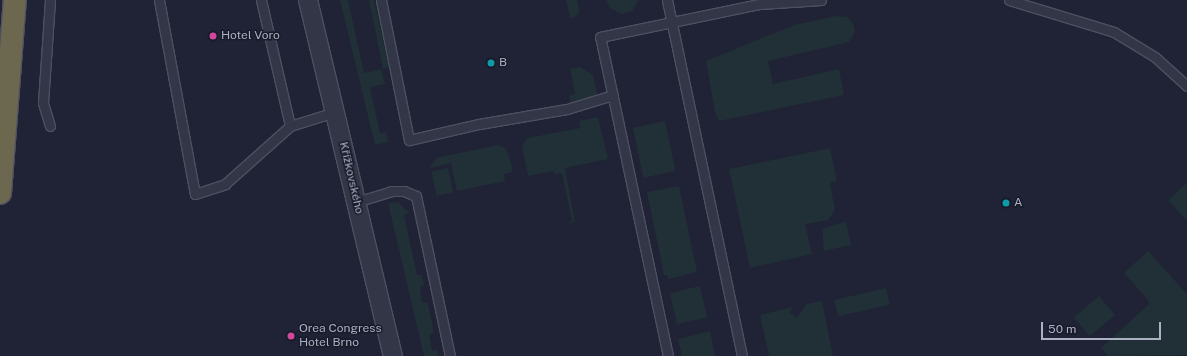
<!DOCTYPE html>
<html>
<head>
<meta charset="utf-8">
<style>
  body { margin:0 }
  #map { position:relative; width:1187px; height:356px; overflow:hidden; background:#1f2335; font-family:"Public Sans",sans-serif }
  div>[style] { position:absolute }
  .green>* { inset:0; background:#212f36; transform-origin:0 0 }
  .roads { filter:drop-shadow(1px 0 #4d5061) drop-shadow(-1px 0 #4d5061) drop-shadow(0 1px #4d5061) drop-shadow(0 -1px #4d5061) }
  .lane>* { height:9px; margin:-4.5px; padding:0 4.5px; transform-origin:4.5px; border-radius:4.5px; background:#323646 }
  .street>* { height:18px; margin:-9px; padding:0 9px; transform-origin:9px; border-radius:9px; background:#323646 }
  .highway>* { height:22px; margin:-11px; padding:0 11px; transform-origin:11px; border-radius:11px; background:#6c674f }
  .dots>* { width:11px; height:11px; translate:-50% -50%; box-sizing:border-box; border:2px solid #181b2a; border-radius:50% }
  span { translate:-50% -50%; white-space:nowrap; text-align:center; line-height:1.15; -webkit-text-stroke:3px #181b2a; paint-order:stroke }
  .poi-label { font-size:12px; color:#acb0c3 }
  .left { translate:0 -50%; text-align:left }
  .street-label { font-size:12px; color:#acb0c3 }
  .scale { position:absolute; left:1041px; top:322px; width:120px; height:18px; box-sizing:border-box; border:2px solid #acb0c3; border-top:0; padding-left:5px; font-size:12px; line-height:14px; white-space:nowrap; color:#acb0c3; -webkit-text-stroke:3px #181b2a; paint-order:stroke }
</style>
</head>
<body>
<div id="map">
  <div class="green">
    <i style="clip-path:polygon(340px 0,348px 0,364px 73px,381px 69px,385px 84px,370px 87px,380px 133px,386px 132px,388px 142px,375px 145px)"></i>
    <i style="clip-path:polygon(369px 0,374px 0,389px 68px,383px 69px)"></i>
    <i style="clip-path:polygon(566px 0,577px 0,579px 12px,576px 17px,570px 18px)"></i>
    <i style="clip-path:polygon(606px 0,639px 0,632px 11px,622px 14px,610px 8px)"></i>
    <i style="clip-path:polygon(836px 16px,847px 17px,853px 23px,855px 32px,849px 42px,768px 61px,773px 84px,839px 69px,844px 95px,719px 121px,715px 112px,706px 61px,794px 25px)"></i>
    <i style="clip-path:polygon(580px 67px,593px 75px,598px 98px,571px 105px,569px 96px,575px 94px,570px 69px)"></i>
    <i style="clip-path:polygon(598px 117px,608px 159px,565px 168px,575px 222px,565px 224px,572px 221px,562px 173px,555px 175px,553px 171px,528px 176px,522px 146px,528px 138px,580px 128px,579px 121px)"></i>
    <i style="left:665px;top:121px;width:51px;height:33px;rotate:78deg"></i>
    <i style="clip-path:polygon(498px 145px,505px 148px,509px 156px,513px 172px,504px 174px,505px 181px,457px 191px,451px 163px,430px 168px,436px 158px)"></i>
    <i style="clip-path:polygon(830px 148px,837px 181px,830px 183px,835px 210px,828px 220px,805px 224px,812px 254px,750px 268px,729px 169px)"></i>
    <i style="left:448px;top:168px;width:25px;height:17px;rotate:78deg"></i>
    <i style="clip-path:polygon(1187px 183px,1187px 221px,1168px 200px)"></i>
    <i style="clip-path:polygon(679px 186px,697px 272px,668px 279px,667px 275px,664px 275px,647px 192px)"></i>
    <i style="clip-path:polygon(398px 202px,409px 213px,404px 215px,417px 275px,422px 275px,424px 285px,420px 287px,422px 302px,428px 303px,434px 333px,429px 335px,432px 350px,437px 350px,439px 356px,424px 356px,388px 203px)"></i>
    <i style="clip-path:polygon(846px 221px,851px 245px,824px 251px,822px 229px)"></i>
    <i style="clip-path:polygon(1148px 251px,1187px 294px,1187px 355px,1108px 356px,1101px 348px,1149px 304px,1148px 300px,1124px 273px)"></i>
    <i style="left:700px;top:286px;width:32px;height:31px;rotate:77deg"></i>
    <i style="left:886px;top:288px;width:17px;height:53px;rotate:77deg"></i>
    <i style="left:1099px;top:296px;width:25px;height:33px;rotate:50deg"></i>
    <i style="clip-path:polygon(822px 301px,833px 356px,769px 356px,760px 315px,793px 307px,789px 313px,797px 318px,806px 304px)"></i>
    <i style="clip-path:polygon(710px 331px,715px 356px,682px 356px,678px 339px)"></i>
  </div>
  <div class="roads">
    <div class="lane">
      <i style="left:50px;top:0;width:103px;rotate:93.9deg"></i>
      <i style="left:43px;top:103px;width:24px;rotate:73deg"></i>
      <i style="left:159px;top:0;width:197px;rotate:79.5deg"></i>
      <i style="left:195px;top:194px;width:32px;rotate:-18deg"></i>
      <i style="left:225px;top:184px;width:87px;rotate:-41.7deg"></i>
      <i style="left:290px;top:126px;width:47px;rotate:-17.3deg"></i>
      <i style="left:261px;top:0;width:129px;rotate:77deg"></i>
      <i style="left:381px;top:0;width:143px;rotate:78.7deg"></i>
      <i style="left:409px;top:140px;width:72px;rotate:-12.9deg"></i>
      <i style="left:479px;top:124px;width:89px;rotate:-9.7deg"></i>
      <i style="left:567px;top:109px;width:48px;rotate:-16.9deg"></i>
      <i style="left:667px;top:0;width:364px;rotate:78.1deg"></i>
      <i style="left:1009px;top:0;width:110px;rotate:16.9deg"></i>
      <i style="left:1114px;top:32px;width:48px;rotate:31.4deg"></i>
      <i style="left:1155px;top:57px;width:43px;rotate:42.2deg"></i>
      <i style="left:356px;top:202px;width:37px;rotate:-17deg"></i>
      <i style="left:391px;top:191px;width:13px"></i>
      <i style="left:404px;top:191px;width:13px;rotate:23deg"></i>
      <i style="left:416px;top:196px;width:164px;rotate:78deg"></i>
      <i style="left:668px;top:356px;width:326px;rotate:-102deg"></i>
      <i style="left:600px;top:37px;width:163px;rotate:-11.7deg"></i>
      <i style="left:760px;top:4px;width:61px;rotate:-3.8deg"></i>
    </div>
    <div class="street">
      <i style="left:308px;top:0;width:366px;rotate:76.6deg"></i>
    </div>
    <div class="highway">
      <i style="left:0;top:193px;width:194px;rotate:-85.6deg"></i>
    </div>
  </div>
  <div class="dots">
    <i style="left:213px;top:36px;background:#d1479c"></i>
    <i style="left:491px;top:63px;background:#0f9aa8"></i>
    <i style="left:1006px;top:203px;background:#0f9aa8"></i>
    <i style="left:291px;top:336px;background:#d1479c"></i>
  </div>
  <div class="poi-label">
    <span class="left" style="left:221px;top:36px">Hotel Voro</span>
    <span class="left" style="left:499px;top:63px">B</span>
    <span class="left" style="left:1014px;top:203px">A</span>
    <span class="left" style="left:299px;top:336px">Orea Congress<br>Hotel Brno</span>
  </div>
  <div class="street-label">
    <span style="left:351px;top:178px;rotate:77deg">Křížkovského</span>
  </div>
  <div class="scale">50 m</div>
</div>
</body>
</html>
